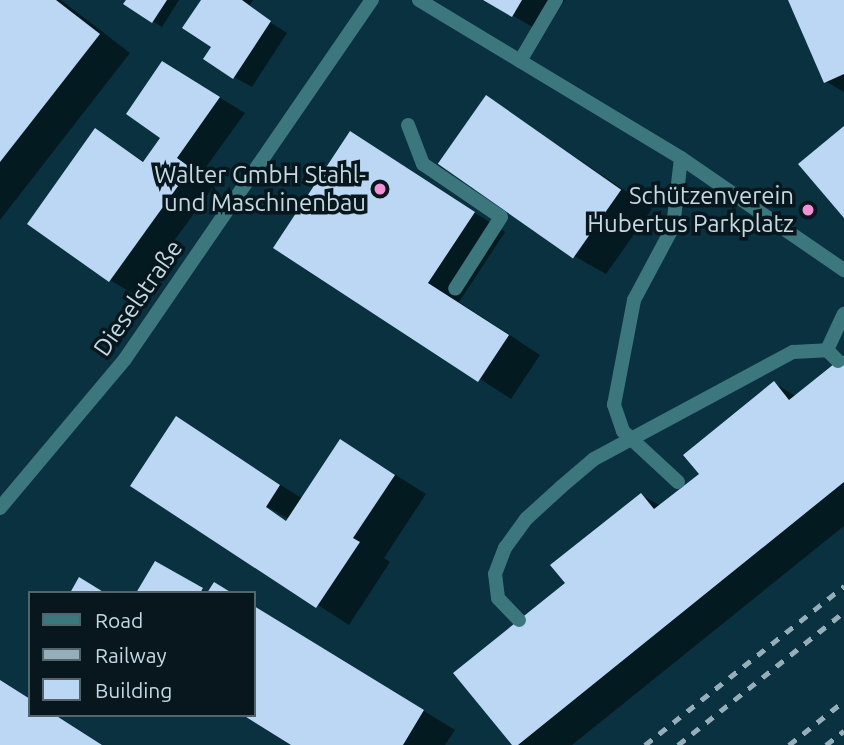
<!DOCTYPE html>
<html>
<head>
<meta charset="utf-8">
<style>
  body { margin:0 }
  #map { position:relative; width:844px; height:745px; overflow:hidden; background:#09313f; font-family:Ubuntu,sans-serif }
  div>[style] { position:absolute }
  .shadow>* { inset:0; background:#0007 }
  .building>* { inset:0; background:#bbd7f4; transform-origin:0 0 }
  .service>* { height:14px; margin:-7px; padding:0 7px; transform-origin:7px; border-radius:7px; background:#3d777e }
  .minor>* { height:14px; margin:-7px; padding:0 7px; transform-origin:7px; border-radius:7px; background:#3d777e }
  .rail>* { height:5px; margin-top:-2.5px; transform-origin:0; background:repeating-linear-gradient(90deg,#95aeb9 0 9px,transparent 0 18px) }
  .dots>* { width:19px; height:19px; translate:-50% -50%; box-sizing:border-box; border:4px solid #07171d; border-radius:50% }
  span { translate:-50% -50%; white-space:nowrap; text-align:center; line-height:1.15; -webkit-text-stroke:7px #07171d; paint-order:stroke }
  .poi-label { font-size:24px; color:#c5d9e2 }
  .right { translate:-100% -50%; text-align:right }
  .street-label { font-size:24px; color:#c5d9e2 }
  .legend { position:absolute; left:28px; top:591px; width:228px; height:126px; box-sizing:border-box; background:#07171d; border:2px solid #53656c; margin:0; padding:9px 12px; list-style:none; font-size:21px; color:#c5d9e2 }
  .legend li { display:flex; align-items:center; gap:14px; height:35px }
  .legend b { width:35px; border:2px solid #53656c }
</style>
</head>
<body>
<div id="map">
  <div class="shadow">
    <i style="clip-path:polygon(0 0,61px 0,130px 53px,0 220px)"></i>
    <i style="clip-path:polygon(128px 0,179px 0,162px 27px,126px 4px)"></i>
    <i style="clip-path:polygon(203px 0,253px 0,248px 8px,287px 33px,252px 87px,234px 77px,213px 46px)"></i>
    <i style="clip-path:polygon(487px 0,565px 0,544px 34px)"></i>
    <i style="clip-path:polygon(790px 0,844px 0,844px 92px,825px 81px)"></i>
    <i style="clip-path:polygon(188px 78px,245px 113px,201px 174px,216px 183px,135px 295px,110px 280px,96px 131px,145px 162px,162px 137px)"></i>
    <i style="clip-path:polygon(487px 97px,652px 209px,606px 274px,574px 256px)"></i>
    <i style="clip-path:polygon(350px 133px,505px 232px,459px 302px,540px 355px,511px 399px,275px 248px)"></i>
    <i style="clip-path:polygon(844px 358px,844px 526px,572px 745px,514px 745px,567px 584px,641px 495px,661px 506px,701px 474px,774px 383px,797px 397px)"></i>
    <i style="clip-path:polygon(evenodd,176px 419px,303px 499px,341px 441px,426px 494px,384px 558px,390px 562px,349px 625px,132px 485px,176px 419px,259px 502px,289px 519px,289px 523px,257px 505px,259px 502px)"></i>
    <i style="clip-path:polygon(254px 607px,455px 730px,445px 745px,295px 745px,254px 715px)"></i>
  </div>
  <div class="building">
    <i style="clip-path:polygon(0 0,56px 0,100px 34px,0 162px)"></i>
    <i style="clip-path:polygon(126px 0,167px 0,152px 23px,123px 4px)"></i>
    <i style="clip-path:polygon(201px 0,242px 0,271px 21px,233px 79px,203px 59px,211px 47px,182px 28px)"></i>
    <i style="clip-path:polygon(483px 0,522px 0,512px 17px)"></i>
    <i style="clip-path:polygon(788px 0,844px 0,844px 74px,824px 83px)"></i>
    <i style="clip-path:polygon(162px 61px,220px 97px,177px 158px,191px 168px,109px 282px,27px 224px,95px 128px,143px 162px,160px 138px,126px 114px)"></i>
    <i style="left:486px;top:95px;width:165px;height:84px;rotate:35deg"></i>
    <i style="clip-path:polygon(844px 126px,844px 218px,798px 164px)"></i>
    <i style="clip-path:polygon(350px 131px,475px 212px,428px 283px,509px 335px,478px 382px,273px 248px)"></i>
    <i style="clip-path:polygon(844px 356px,844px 482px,518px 745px,512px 745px,453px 673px,565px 583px,550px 565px,641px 493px,654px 509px,699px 474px,683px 455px,774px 381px,789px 400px)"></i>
    <i style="clip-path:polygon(176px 416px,280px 485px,266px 507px,286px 521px,340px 439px,395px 475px,353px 538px,360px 542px,316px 608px,130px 486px)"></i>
    <i style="clip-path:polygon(155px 561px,203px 588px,200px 593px,136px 593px)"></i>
    <i style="clip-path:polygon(79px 577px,105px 593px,70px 593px)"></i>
    <i style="clip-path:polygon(214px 582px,232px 593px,207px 593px)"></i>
    <i style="clip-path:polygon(254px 606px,424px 710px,403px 745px,291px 745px,243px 715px,254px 715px)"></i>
    <i style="clip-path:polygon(0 680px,30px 699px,30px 715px,55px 715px,102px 745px,0 745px)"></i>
  </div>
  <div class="service">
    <i style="left:520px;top:61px;width:71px;rotate:-59.5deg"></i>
    <i style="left:408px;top:125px;width:42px;rotate:69deg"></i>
    <i style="left:423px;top:164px;width:94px;rotate:34.2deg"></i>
    <i style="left:501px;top:217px;width:85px;rotate:122.6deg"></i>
    <i style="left:838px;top:361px;width:16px;rotate:-135deg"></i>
    <i style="left:827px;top:350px;width:40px;rotate:-65deg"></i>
    <i style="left:678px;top:482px;width:75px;rotate:-137.2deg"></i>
    <i style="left:623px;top:431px;width:28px;rotate:-109deg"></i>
    <i style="left:614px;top:405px;width:107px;rotate:-79.2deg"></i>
    <i style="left:634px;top:300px;width:83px;rotate:-61.9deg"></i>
    <i style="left:673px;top:227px;width:69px;rotate:-83.4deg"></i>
    <i style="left:519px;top:620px;width:30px;rotate:-134deg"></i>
    <i style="left:498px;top:598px;width:24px;rotate:-97deg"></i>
    <i style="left:495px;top:574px;width:28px;rotate:-69deg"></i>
    <i style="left:505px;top:548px;width:36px;rotate:-54deg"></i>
    <i style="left:526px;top:519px;width:47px;rotate:-42.4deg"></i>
    <i style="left:561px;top:487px;width:43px;rotate:-40.3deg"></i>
    <i style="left:594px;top:459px;width:226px;rotate:-28.3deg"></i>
    <i style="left:793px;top:352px;width:34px;rotate:-3deg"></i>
  </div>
  <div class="minor">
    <i style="left:419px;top:0;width:306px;rotate:31.1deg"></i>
    <i style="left:681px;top:158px;width:198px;rotate:34.5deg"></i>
    <i style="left:0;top:508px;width:194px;rotate:-50deg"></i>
    <i style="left:125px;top:359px;width:436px;rotate:-55.5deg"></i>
  </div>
  <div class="rail">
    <i style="left:645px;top:745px;width:255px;rotate:-38.6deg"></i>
    <i style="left:678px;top:745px;width:213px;rotate:-38.7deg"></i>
    <i style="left:789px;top:745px;width:70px;rotate:-38.7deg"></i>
    <i style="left:826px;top:745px;width:23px;rotate:-38deg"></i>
  </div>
  <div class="dots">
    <i style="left:380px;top:189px;background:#f391d5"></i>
    <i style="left:808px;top:210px;background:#f391d5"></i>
  </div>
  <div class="poi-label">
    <span class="right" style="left:366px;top:189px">Walter GmbH Stahl-<br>und Maschinenbau</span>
    <span class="right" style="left:794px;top:210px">Schützenverein<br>Hubertus Parkplatz</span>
  </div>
  <div class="street-label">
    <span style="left:138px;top:298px;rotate:-55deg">Dieselstraße</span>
  </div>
  <ul class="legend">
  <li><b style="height:9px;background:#3d777e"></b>Road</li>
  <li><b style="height:9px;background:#95aeb9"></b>Railway</li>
  <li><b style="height:19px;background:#bbd7f4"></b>Building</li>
  </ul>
</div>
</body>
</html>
